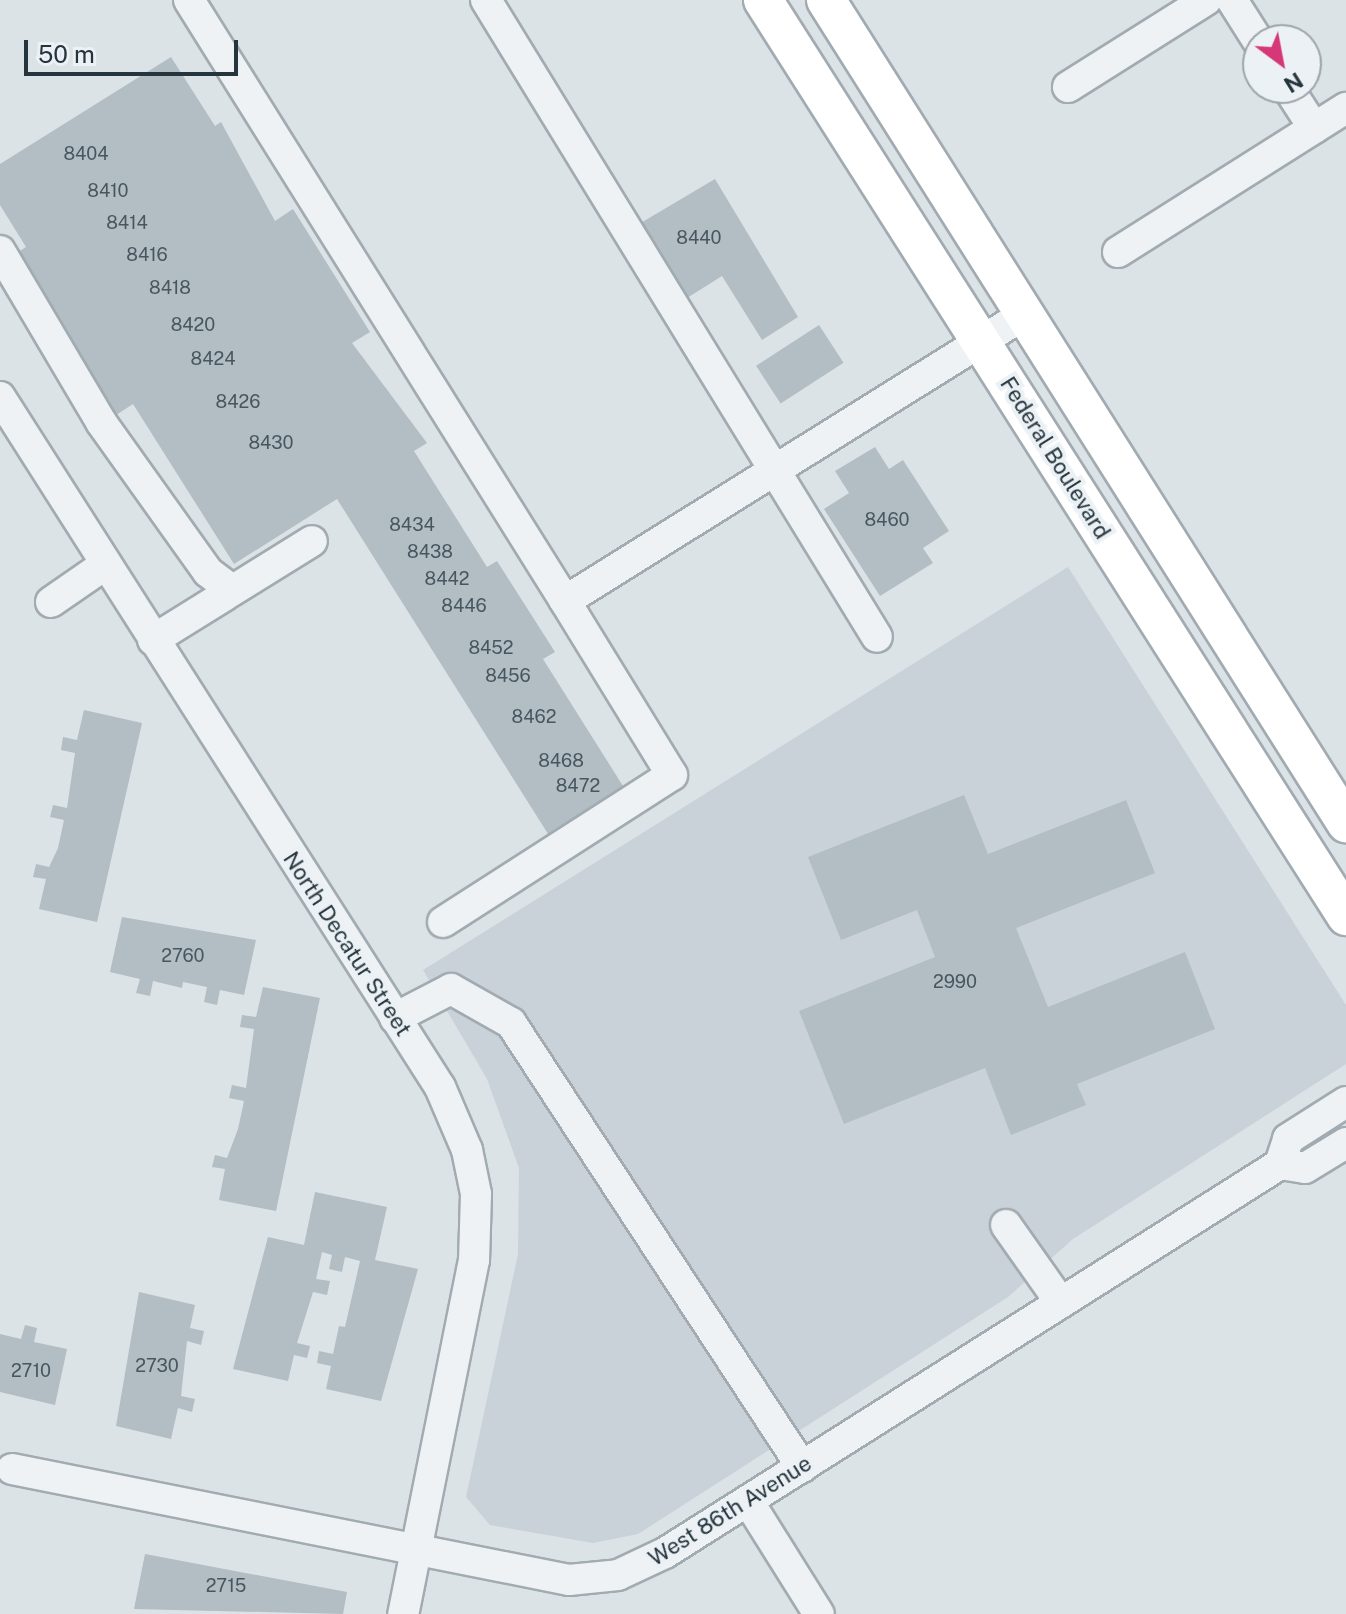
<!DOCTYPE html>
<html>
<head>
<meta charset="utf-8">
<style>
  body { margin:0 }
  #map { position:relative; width:1346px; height:1614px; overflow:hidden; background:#dbe3e7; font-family:"Public Sans",sans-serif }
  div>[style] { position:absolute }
  .built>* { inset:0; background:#c9d2d9 }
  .building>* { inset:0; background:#b2bdc4; transform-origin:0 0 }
  .roads { filter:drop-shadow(2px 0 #a1abb1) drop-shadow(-2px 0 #a1abb1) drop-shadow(0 2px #a1abb1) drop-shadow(0 -2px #a1abb1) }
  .minor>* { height:30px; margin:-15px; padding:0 15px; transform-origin:15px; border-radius:15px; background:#eef2f5 }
  .major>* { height:38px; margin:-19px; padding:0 19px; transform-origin:19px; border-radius:19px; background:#fff }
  span { translate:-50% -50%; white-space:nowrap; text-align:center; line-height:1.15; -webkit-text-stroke:8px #ebf1f4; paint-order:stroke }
  .number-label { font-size:18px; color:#48565f }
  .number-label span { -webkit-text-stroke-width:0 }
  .street-label { font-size:22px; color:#25343d }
  .north { position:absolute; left:1242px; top:24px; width:80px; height:80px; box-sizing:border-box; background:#ebf1f4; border:2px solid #9ca5ab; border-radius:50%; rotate:148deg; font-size:22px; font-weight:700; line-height:32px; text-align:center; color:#25343d }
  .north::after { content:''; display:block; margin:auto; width:28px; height:36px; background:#d53777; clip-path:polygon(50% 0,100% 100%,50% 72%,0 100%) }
  .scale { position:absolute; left:24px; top:40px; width:214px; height:36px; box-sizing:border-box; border:4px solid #25343d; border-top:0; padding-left:10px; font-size:24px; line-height:28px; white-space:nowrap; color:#25343d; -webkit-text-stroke:6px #ebf1f4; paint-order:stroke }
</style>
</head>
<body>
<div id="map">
  <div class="built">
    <i style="clip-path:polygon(1068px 567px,1346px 1005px,1346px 1064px,1073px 1239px,1008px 1297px,638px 1534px,593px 1543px,490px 1525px,466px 1497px,518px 1254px,519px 1168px,487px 1079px,423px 970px)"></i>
  </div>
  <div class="building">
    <i style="clip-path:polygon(171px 57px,215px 126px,221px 122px,275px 221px,293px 209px,370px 332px,352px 343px,427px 443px,414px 451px,487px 567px,497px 561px,555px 652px,543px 659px,623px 786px,610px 794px,617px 806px,555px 845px,337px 499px,234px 564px,133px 404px,113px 417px,12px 256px,26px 247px,0 205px,0 164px)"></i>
    <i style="clip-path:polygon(715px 179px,798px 317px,762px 340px,722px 276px,687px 298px,639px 224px)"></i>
    <i style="left:819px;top:325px;width:45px;height:75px;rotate:57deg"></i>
    <i style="clip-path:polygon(875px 447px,889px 469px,903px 460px,949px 531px,923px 548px,933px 563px,880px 596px,824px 509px,849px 493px,835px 471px)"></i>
    <i style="clip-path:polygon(84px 710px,142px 723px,97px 922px,39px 909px,46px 879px,33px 877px,36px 864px,49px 867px,58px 848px,64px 820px,50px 817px,53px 805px,67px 808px,75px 753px,61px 750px,63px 737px,77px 740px)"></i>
    <i style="clip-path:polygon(964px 795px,988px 854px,1126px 800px,1155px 873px,1016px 928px,1048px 1007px,1185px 952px,1215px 1029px,1077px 1084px,1086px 1105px,1011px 1135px,985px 1068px,844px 1124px,799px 1011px,935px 957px,917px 910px,841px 940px,808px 857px)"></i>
    <i style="clip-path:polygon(122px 917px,256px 940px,244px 995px,220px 990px,217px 1005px,204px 1002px,207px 987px,183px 982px,182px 988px,153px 981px,150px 996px,136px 993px,140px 979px,110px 972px)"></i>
    <i style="clip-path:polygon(263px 987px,320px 998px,276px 1211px,219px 1200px,225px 1169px,212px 1167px,215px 1155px,227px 1158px,238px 1129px,244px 1101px,229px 1098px,232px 1085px,246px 1088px,254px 1029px,240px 1027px,242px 1015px,256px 1017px)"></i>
    <i style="clip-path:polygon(315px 1192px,387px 1207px,375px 1260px,418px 1269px,381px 1401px,326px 1389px,331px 1366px,317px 1363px,319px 1351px,333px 1354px,339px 1326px,345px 1327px,360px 1261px,345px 1257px,342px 1272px,329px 1269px,332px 1255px,322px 1252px,316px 1279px,330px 1281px,327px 1295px,313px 1292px,297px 1343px,310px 1346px,307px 1358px,294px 1355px,288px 1381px,233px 1369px,268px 1237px,304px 1245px)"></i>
    <i style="clip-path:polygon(139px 1292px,195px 1305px,190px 1328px,204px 1331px,201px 1345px,187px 1341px,181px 1396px,195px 1399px,192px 1412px,178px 1408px,171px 1439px,116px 1426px)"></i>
    <i style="clip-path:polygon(25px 1325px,37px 1328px,34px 1342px,67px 1349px,55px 1405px,0 1392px,0 1334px,21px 1339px)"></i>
    <i style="clip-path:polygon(145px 1554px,347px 1592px,343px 1614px,134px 1609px)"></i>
  </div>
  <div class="roads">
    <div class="minor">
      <i style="left:189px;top:0;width:709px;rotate:57.97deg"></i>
      <i style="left:486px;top:0;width:747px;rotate:58.46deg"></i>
      <i style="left:1232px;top:0;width:49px;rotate:57.6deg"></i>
      <i style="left:1068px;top:87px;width:163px;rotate:-32.2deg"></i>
      <i style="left:1288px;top:88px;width:48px;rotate:57deg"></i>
      <i style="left:0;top:251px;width:199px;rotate:59.4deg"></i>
      <i style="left:101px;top:422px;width:184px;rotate:54.5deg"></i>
      <i style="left:208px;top:572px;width:30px;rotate:37deg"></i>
      <i style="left:1118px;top:252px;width:270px;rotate:-32.3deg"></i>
      <i style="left:0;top:397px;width:818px;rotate:57.48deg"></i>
      <i style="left:440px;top:1087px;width:69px;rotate:66.8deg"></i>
      <i style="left:467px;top:1150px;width:45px;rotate:78.4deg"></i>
      <i style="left:476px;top:1194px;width:66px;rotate:91.7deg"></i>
      <i style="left:474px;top:1260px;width:361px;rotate:101.3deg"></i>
      <i style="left:51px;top:602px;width:67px;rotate:-34.6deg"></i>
      <i style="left:153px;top:640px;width:187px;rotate:-31.9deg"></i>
      <i style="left:443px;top:922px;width:272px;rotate:-32.7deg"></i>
      <i style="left:672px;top:775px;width:204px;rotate:-121.6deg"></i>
      <i style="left:565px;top:601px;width:542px;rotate:-31.96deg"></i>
      <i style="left:395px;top:1018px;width:63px;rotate:-27.4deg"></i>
      <i style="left:451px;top:989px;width:69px;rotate:29.5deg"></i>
      <i style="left:511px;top:1023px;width:531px;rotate:56.76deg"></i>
      <i style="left:1280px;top:1164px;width:25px;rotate:9deg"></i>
      <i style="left:1305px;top:1168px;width:48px;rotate:-31.4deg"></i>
      <i style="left:1006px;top:1225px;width:95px;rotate:54.8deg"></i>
      <i style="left:12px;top:1469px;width:568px;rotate:11.27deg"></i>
      <i style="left:569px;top:1580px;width:49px;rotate:-5.8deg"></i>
      <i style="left:618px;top:1575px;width:52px;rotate:-25.1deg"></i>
      <i style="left:665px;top:1553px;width:728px;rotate:-32.31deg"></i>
      <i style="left:1280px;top:1164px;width:26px;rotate:-72deg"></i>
      <i style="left:1288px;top:1139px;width:69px;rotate:-32.5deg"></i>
      <i style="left:748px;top:1501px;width:133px;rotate:57.9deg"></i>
    </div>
    <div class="major">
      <i style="left:763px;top:0;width:1086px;rotate:57.52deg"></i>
      <i style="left:826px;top:0;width:974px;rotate:57.71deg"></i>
    </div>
  </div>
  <div class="number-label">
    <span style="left:86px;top:154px">8404</span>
    <span style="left:108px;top:191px">8410</span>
    <span style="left:127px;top:223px">8414</span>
    <span style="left:699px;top:238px">8440</span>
    <span style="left:147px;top:255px">8416</span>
    <span style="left:170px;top:288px">8418</span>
    <span style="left:193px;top:325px">8420</span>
    <span style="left:213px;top:359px">8424</span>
    <span style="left:238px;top:402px">8426</span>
    <span style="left:271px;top:443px">8430</span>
    <span style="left:887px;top:520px">8460</span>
    <span style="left:412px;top:525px">8434</span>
    <span style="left:430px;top:552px">8438</span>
    <span style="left:447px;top:579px">8442</span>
    <span style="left:464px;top:606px">8446</span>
    <span style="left:491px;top:648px">8452</span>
    <span style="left:508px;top:676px">8456</span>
    <span style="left:534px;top:717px">8462</span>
    <span style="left:561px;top:761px">8468</span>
    <span style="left:578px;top:786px">8472</span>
    <span style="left:183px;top:956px">2760</span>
    <span style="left:955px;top:982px">2990</span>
    <span style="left:157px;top:1366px">2730</span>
    <span style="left:31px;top:1371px">2710</span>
    <span style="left:226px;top:1586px">2715</span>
  </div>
  <div class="street-label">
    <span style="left:1055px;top:458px;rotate:58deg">Federal Boulevard</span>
    <span style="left:347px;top:944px;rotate:57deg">North Decatur Street</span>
    <span style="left:730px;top:1511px;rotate:-32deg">West 86th Avenue</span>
  </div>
  <div class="north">N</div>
  <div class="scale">50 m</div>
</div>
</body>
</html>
